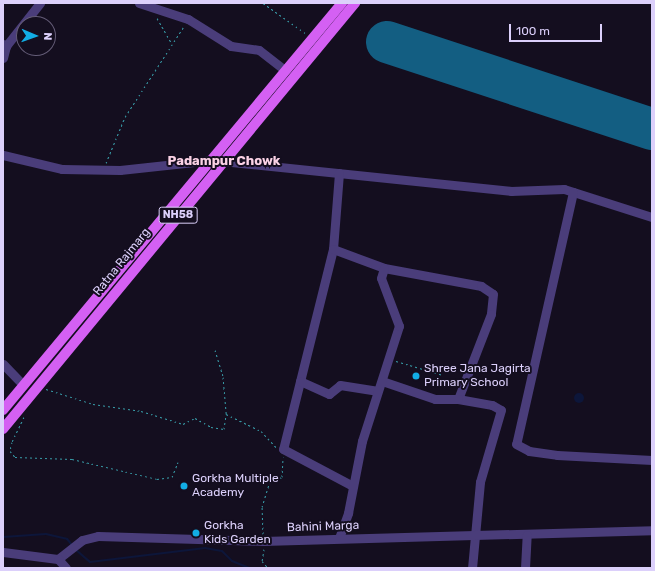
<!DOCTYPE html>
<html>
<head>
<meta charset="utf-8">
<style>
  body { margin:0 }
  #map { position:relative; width:655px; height:571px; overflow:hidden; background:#140e1f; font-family:Rubik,sans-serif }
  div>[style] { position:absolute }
  .water>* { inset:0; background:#0d163a }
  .round { border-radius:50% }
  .stream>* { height:2px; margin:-1px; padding:0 1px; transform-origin:1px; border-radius:1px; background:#0d163a }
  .runway>* { height:42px; margin:-21px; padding:0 21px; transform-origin:21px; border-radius:21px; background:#135e82 }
  .path>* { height:1px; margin-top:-0.5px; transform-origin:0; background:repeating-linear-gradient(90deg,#379ca8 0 2px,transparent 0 5px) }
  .minor>* { height:9px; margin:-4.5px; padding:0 4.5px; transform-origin:4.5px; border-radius:4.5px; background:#4a3d7a }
  .major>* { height:10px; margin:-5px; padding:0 5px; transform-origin:5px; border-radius:5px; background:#d460f3 }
  .dots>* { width:11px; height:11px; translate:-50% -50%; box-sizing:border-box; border:2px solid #140e1f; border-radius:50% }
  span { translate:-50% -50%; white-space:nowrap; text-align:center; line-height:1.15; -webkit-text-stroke:4px #140e1f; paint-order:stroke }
  .shield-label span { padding:1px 3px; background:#140e1f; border:1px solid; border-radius:3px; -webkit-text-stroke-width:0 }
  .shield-label { font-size:11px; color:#dcd0fb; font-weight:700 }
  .street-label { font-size:12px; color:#dcd0fb }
  .poi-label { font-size:12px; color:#dcd0fb }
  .left { translate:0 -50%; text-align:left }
  .neighbourhood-label { font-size:13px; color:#fbd2e5; font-weight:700 }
  .frame { position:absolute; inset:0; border:4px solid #dcd0fb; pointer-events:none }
  .north { position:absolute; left:16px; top:16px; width:40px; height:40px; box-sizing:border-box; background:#140e1f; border:1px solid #645c77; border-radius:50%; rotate:92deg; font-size:11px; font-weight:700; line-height:16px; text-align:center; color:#dcd0fb }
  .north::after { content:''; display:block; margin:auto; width:14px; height:18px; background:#12ade5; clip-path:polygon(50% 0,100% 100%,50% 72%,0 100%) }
  .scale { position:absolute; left:509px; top:24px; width:93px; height:18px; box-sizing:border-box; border:2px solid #dcd0fb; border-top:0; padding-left:5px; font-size:12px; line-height:14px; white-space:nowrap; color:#dcd0fb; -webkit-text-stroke:3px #140e1f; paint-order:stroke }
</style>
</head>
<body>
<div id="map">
  <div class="water">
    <i class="round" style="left:574px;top:393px;width:10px;height:10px"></i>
  </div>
  <div class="stream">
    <i style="left:3px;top:537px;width:43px;rotate:-4deg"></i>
    <i style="left:46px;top:534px;width:22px;rotate:13deg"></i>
    <i style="left:67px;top:539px;width:8px;rotate:50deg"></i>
    <i style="left:75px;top:549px;width:20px;rotate:41deg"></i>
    <i style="left:90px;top:562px;width:116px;rotate:-6.9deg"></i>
    <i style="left:205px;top:548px;width:17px;rotate:10deg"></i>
    <i style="left:222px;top:551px;width:14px;rotate:45deg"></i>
    <i style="left:232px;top:561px;width:18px;rotate:22deg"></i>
  </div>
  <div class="runway">
    <i style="left:387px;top:42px;width:279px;rotate:18.2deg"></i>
  </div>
  <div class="path">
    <i style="left:263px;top:3px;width:52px;rotate:35.5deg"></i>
    <i style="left:157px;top:18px;width:30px;rotate:60deg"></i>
    <i style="left:106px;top:163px;width:50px;rotate:-67.6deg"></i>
    <i style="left:125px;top:117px;width:108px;rotate:-57deg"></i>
    <i style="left:215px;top:350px;width:28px;rotate:73deg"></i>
    <i style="left:223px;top:377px;width:37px;rotate:85deg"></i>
    <i style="left:396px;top:361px;width:49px;rotate:16.6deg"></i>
    <i style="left:46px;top:389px;width:49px;rotate:17.7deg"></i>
    <i style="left:93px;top:404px;width:49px;rotate:8.3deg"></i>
    <i style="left:141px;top:411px;width:44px;rotate:17.2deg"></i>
    <i style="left:183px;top:424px;width:13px;rotate:-27deg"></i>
    <i style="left:195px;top:418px;width:18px;rotate:29deg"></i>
    <i style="left:211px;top:427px;width:13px;rotate:9deg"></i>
    <i style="left:224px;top:429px;width:15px;rotate:-82deg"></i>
    <i style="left:226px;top:414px;width:39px;rotate:26deg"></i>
    <i style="left:261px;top:431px;width:22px;rotate:47deg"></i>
    <i style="left:24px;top:417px;width:28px;rotate:116deg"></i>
    <i style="left:12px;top:442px;width:9px;rotate:103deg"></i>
    <i style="left:10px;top:451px;width:8px;rotate:50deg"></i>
    <i style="left:15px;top:457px;width:57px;rotate:2deg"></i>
    <i style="left:72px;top:459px;width:87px;rotate:13.2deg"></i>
    <i style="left:157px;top:479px;width:15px;rotate:-8deg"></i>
    <i style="left:172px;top:477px;width:16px;rotate:-68deg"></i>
    <i style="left:263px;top:534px;width:27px;rotate:-92deg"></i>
    <i style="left:262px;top:507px;width:27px;rotate:-73deg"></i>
    <i style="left:270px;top:481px;width:13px;rotate:-18deg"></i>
    <i style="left:282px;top:477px;width:20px;rotate:-87deg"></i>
    <i style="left:264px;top:549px;width:12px;rotate:99deg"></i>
    <i style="left:262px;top:561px;width:9px;rotate:49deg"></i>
  </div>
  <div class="minor">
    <i style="left:139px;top:3px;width:52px;rotate:18.1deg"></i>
    <i style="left:188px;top:19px;width:51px;rotate:32.1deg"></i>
    <i style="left:231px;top:46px;width:28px;rotate:8deg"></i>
    <i style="left:259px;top:50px;width:33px;rotate:38deg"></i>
    <i style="left:3px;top:44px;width:4px;rotate:34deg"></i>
    <i style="left:6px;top:46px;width:55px;rotate:-51.7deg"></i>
    <i style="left:3px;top:58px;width:12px;rotate:-76deg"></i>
    <i style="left:3px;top:155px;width:61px;rotate:13.3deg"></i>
    <i style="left:62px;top:169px;width:58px;rotate:1deg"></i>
    <i style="left:120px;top:170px;width:93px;rotate:-6.2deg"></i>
    <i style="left:212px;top:160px;width:301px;rotate:5.9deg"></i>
    <i style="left:511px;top:191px;width:53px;rotate:-2.2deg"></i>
    <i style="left:564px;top:189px;width:92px;rotate:17.7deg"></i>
    <i style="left:339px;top:173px;width:76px;rotate:94.5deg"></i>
    <i style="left:333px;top:249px;width:206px;rotate:104deg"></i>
    <i style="left:283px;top:449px;width:79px;rotate:27.9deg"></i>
    <i style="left:573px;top:192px;width:258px;rotate:102.7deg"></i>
    <i style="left:516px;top:444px;width:15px;rotate:28deg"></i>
    <i style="left:529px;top:451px;width:28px;rotate:8deg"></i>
    <i style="left:557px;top:455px;width:95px;rotate:3deg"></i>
    <i style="left:333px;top:249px;width:54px;rotate:20.4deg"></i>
    <i style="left:384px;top:268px;width:99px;rotate:10.5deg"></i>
    <i style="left:481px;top:286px;width:14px;rotate:34deg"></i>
    <i style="left:493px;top:294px;width:20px;rotate:96deg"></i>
    <i style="left:491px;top:314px;width:91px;rotate:111.2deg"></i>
    <i style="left:458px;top:399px;width:35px;rotate:10deg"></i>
    <i style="left:492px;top:405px;width:10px;rotate:29deg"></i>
    <i style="left:501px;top:410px;width:75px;rotate:106.3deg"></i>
    <i style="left:480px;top:482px;width:86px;rotate:95.3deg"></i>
    <i style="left:3px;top:364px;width:29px;rotate:46deg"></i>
    <i style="left:300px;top:381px;width:32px;rotate:24deg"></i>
    <i style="left:329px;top:394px;width:14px;rotate:-39deg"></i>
    <i style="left:340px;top:385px;width:37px;rotate:9deg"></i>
    <i style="left:382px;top:381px;width:56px;rotate:18.8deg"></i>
    <i style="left:435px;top:399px;width:23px"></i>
    <i style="left:339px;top:538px;width:27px;rotate:-70deg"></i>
    <i style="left:348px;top:513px;width:73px;rotate:-79deg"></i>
    <i style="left:362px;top:441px;width:121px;rotate:-72.2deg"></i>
    <i style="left:399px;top:326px;width:51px;rotate:-110.6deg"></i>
    <i style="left:381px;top:278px;width:10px;rotate:-73deg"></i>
    <i style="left:3px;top:552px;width:55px;rotate:7.3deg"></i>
    <i style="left:58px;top:559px;width:31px;rotate:-38deg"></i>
    <i style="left:82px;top:540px;width:16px;rotate:-14deg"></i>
    <i style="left:98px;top:536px;width:165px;rotate:1.7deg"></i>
    <i style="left:263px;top:541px;width:389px;rotate:-1.6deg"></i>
    <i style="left:58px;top:559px;width:12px;rotate:48deg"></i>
    <i style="left:525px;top:568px;width:33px;rotate:-87deg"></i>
  </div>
  <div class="major">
    <i style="left:3px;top:410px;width:530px;rotate:-50.21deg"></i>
    <i style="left:3px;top:429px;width:553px;rotate:-50.43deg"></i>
  </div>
  <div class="dots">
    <i style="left:416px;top:376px;background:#12ade5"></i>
    <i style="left:184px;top:486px;background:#12ade5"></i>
    <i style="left:196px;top:533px;background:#12ade5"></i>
  </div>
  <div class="shield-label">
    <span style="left:178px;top:215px">NH58</span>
  </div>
  <div class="street-label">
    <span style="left:122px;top:262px;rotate:-51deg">Ratna Rajmarg</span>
    <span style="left:323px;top:527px;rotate:-2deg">Bahini Marga</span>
  </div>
  <div class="poi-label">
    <span class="left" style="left:424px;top:376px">Shree Jana Jagirta<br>Primary School</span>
    <span class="left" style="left:192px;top:486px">Gorkha Multiple<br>Academy</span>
    <span class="left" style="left:204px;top:533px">Gorkha<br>Kids Garden</span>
  </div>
  <div class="neighbourhood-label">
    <span style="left:224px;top:161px">Padampur Chowk</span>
  </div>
  <div class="frame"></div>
  <div class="north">N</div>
  <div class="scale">100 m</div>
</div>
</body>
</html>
